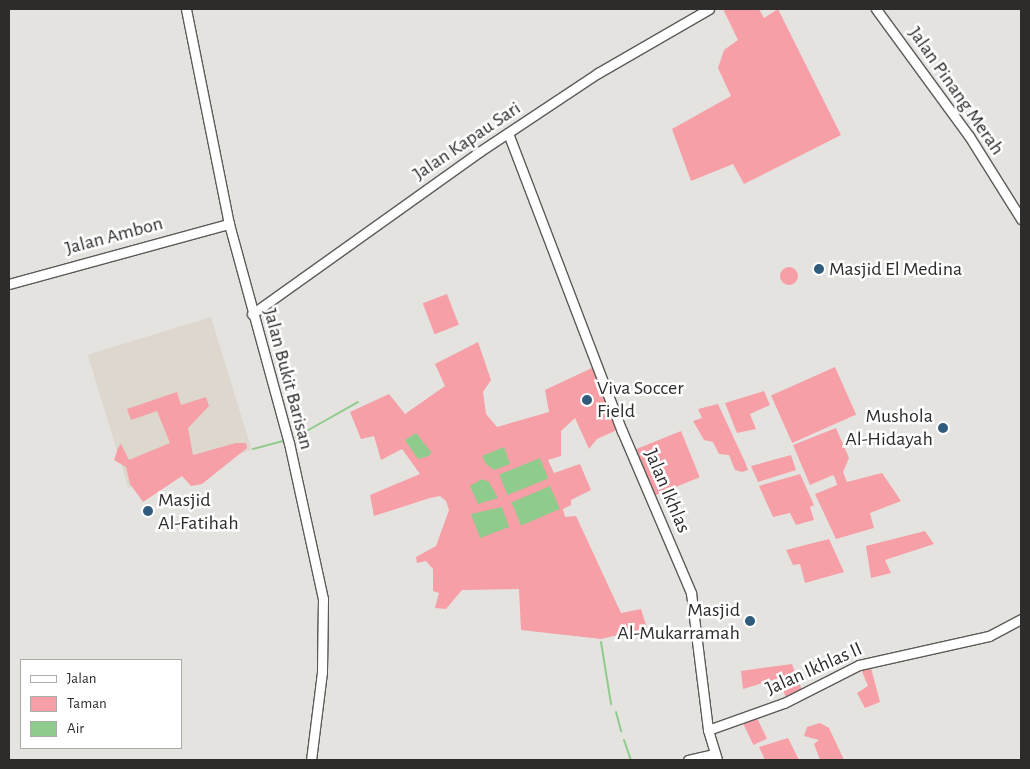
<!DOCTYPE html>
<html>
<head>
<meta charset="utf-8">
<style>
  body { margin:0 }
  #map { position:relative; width:1030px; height:769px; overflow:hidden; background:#e5e3e0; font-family:"Alegreya Sans",sans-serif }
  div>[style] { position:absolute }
  .built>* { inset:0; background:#ddd7ce; transform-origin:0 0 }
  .green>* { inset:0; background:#f69fa6; transform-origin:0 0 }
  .round { border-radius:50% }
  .water>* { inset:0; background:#90cb8e; transform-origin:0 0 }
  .stream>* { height:2px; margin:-1px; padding:0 1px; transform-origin:1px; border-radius:1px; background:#90cb8e }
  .roads { filter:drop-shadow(1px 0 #5c5b58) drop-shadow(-1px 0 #5c5b58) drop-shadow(0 1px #5c5b58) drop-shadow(0 -1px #5c5b58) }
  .secondary>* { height:9px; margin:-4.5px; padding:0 4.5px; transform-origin:4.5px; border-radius:4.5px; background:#fff }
  .dots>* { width:14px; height:14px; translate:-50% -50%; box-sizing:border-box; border:2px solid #fff; border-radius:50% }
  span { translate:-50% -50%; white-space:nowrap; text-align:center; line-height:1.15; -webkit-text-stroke:5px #fff; paint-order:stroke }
  .street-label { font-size:20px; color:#2d2c2b }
  .poi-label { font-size:20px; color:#2d2c2b }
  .left { translate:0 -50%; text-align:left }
  .right { translate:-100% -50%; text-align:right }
  .frame { position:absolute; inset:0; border:10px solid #2d2c2b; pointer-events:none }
  .legend { position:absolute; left:20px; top:659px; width:162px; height:90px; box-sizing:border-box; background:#fff; border:1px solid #ababaa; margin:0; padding:6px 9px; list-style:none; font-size:15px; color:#2d2c2b }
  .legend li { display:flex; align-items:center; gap:10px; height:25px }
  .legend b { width:25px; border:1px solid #ababaa }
</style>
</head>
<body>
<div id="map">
  <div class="built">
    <i style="left:211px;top:317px;width:139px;height:129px;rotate:73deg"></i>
  </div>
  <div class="green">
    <i style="clip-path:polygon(723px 9px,759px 9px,764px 18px,778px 9px,841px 135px,744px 184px,733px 164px,691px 181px,672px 129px,731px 96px,718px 68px,724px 50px,738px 40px)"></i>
    <i class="round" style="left:780px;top:267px;width:18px;height:18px"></i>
    <i style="left:447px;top:294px;width:33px;height:26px;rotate:69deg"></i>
    <i style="clip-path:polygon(478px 342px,491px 380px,483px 392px,486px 414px,497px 427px,549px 412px,545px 390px,594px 367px,617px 430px,597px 439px,589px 449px,575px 418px,561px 431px,561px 456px,548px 460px,554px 473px,580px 464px,591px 490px,571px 500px,571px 505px,563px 509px,565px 517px,576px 516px,621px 613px,641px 609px,647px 628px,601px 639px,521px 630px,519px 589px,462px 590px,446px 609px,435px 608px,439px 593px,433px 591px,433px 569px,426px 561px,417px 563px,416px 557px,436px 546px,449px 510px,446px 501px,440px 496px,430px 498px,374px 516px,370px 495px,420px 474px,402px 449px,381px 460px,374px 436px,361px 439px,350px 412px,389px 394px,405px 414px,445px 386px,435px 364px)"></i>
    <i style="left:835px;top:367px;width:52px;height:70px;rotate:66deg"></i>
    <i style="clip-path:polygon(764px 391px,770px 405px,750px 414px,756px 429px,737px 433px,725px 403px)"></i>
    <i style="clip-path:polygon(177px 392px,181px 405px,206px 397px,209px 406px,188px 428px,193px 455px,236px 443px,246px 443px,247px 448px,202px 484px,191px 486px,182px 476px,143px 502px,130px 484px,126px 467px,114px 460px,118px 448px,121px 444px,129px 460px,170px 443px,157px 411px,131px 420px,127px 409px)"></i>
    <i style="clip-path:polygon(718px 404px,745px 462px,748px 470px,742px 472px,735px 470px,729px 455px,719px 454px,713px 442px,704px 440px,693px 421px,702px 418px,698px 409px)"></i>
    <i style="clip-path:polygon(836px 428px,849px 458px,843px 472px,847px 482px,882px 473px,901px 501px,870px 513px,874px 528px,836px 539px,815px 494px,837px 485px,835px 478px,833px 475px,810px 485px,793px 445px)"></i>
    <i style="left:681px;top:431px;width:50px;height:52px;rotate:68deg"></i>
    <i style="clip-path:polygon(791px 455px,796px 470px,758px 482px,751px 466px)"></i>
    <i style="clip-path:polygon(800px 474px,814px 505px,810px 507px,814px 520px,796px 525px,790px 513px,773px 517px,759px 486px)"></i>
    <i style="clip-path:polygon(925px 531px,934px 544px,885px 560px,891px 573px,871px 578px,866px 546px)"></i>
    <i style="clip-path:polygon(829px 539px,844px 572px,805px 583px,800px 564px,793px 565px,786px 550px)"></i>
    <i style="clip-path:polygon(792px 664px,802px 690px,786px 698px,779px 678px,743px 689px,741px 671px)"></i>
    <i style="clip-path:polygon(870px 664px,880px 702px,865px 708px,857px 693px,868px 686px,861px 669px)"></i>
    <i style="left:756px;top:716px;width:25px;height:15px;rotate:64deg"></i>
    <i style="clip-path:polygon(820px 723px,829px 728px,844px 760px,820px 760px,814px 744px,819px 740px,804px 736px,807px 727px)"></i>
    <i style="clip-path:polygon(788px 738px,799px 760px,765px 760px,759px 747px)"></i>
  </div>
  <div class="water">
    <i style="clip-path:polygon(416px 433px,431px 452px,429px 456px,418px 459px,405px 440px)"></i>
    <i style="clip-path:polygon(504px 447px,510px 464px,494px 470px,486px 464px,482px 456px)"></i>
    <i style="left:540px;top:458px;width:22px;height:44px;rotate:68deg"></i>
    <i style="clip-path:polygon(482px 479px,489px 482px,498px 498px,478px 504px,470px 486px)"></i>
    <i style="left:550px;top:486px;width:25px;height:42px;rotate:67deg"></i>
    <i style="clip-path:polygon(502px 507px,509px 527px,480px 538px,471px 514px)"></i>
  </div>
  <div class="stream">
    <i style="left:296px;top:437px;width:71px;rotate:-29.4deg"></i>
    <i style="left:253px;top:449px;width:31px;rotate:-15deg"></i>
    <i style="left:601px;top:642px;width:63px;rotate:80.8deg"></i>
    <i style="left:616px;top:712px;width:20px;rotate:75deg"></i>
    <i style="left:624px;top:740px;width:21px;rotate:71deg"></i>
  </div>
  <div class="roads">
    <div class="secondary">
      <i style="left:186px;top:9px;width:219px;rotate:78.7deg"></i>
      <i style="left:229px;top:224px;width:227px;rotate:74.7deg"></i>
      <i style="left:289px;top:443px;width:160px;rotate:77.7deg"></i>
      <i style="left:323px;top:599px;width:73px;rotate:90.8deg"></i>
      <i style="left:322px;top:672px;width:89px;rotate:97.1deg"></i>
      <i style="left:876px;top:9px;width:157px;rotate:53.8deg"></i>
      <i style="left:969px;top:136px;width:98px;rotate:57.9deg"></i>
      <i style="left:508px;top:133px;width:319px;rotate:69.1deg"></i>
      <i style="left:622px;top:431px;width:176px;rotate:66.9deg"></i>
      <i style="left:691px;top:593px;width:138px;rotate:82.9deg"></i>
      <i style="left:708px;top:730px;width:31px;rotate:73deg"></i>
      <i style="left:9px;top:284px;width:228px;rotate:-15.3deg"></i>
      <i style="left:252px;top:314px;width:279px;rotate:-35.5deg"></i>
      <i style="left:479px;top:152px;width:143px;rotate:-33.6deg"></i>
      <i style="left:598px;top:73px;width:128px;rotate:-30deg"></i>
      <i style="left:708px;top:730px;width:81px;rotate:-19.6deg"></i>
      <i style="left:784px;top:703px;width:84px;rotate:-26.9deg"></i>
      <i style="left:859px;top:665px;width:133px;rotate:-12.6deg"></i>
      <i style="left:989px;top:636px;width:36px;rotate:-28deg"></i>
      <i style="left:688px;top:760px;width:27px;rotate:-13deg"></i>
    </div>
  </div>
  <div class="dots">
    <i style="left:819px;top:269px;background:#2f5c7c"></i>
    <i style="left:587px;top:400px;background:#2f5c7c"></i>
    <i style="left:943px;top:428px;background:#2f5c7c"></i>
    <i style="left:148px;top:511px;background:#2f5c7c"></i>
    <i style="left:750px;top:621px;background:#2f5c7c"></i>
  </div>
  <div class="street-label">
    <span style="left:956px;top:91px;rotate:55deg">Jalan Pinang Merah</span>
    <span style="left:467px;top:141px;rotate:-34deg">Jalan Kapau Sari</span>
    <span style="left:114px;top:236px;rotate:-15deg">Jalan Ambon</span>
    <span style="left:288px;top:379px;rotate:75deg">Jalan Bukit Barisan</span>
    <span style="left:667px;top:491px;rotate:67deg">Jalan Ikhlas</span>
    <span style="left:814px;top:669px;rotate:-24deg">Jalan Ikhlas II</span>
  </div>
  <div class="poi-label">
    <span class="left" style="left:829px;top:269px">Masjid El Medina</span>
    <span class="left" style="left:597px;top:400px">Viva Soccer<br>Field</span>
    <span class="right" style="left:933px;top:428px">Mushola<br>Al-Hidayah</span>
    <span class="left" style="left:158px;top:512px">Masjid<br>Al-Fatihah</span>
    <span class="right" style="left:740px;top:622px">Masjid<br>Al-Mukarramah</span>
  </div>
  <div class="frame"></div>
  <ul class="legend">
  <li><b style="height:6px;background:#fff"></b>Jalan</li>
  <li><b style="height:14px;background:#f69fa6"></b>Taman</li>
  <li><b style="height:14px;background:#90cb8e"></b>Air</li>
  </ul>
</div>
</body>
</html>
